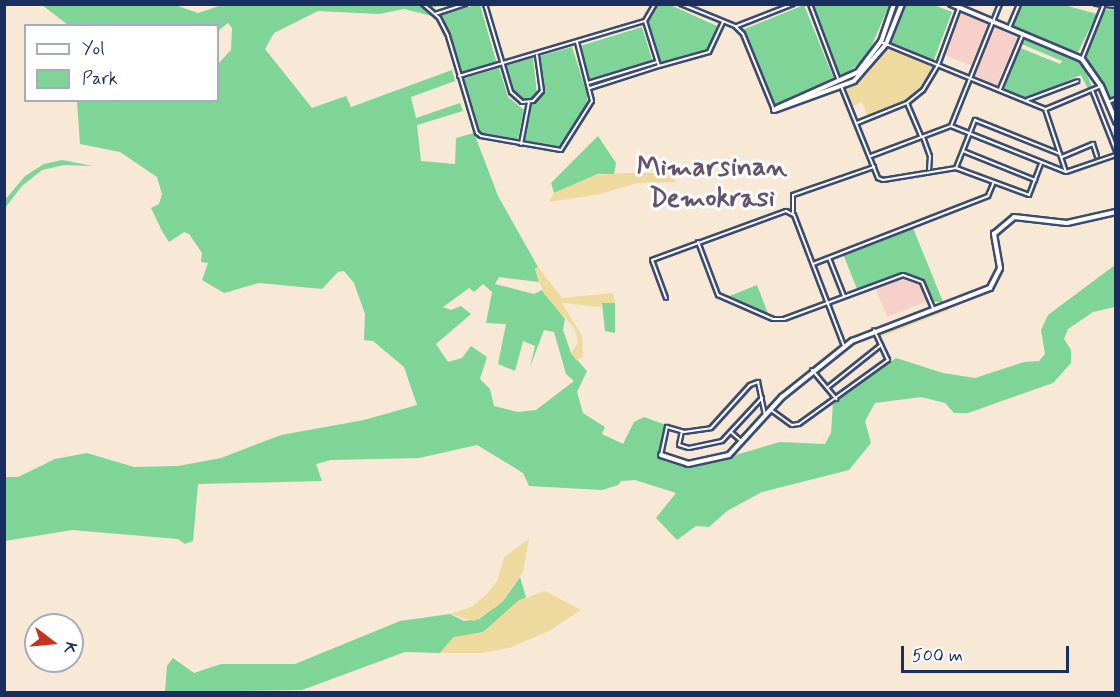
<!DOCTYPE html>
<html>
<head>
<meta charset="utf-8">
<style>
  body { margin:0 }
  #map { position:relative; width:1120px; height:697px; overflow:hidden; background:#f8e8d6; font-family:Mynerve,sans-serif }
  div>[style] { position:absolute }
  .built>* { inset:0; background:#f7d0ca; transform-origin:0 0 }
  .green>* { inset:0; background:#7fd497; transform-origin:0 0 }
  .sand>* { inset:0; background:#eeda9e }
  .roads { filter:drop-shadow(2px 0 #3c4b70) drop-shadow(-2px 0 #3c4b70) drop-shadow(0 2px #3c4b70) drop-shadow(0 -2px #3c4b70) }
  .street>* { height:2px; margin:-1px; padding:0 1px; transform-origin:1px; border-radius:1px; background:#fff }
  .secondary>* { height:4px; margin:-2px; padding:0 2px; transform-origin:2px; border-radius:2px; background:#fff }
  span { translate:-50% -50%; white-space:nowrap; text-align:center; line-height:1.15; -webkit-text-stroke:6px #fff; paint-order:stroke }
  .district-label { font-size:27px; color:#64536b; font-weight:700 }
  .frame { position:absolute; inset:0; border:6px solid #1b2f5e; pointer-events:none }
  .legend { position:absolute; left:24px; top:24px; width:195px; height:78px; box-sizing:border-box; background:#fff; border:2px solid #a4acbf; margin:0; padding:8px 10px; list-style:none; font-size:18px; color:#1b2f5e }
  .legend li { display:flex; align-items:center; gap:12px; height:30px }
  .legend b { width:30px; border:2px solid #a4acbf }
  .north { position:absolute; left:24px; top:613px; width:60px; height:60px; box-sizing:border-box; background:#fff; border:2px solid #a4acbf; border-radius:50%; rotate:106deg; font-size:16px; font-weight:700; line-height:24px; text-align:center; color:#1b2f5e }
  .north::after { content:''; display:block; margin:auto; width:21px; height:27px; background:#c8321e; clip-path:polygon(50% 0,100% 100%,50% 72%,0 100%) }
  .scale { position:absolute; left:901px; top:646px; width:168px; height:27px; box-sizing:border-box; border:3px solid #1b2f5e; border-top:0; padding-left:8px; font-size:18px; line-height:21px; white-space:nowrap; color:#1b2f5e; -webkit-text-stroke:4px #fff; paint-order:stroke }
</style>
</head>
<body>
<div id="map">
  <div class="built">
    <i style="left:961px;top:13px;width:29px;height:45px;rotate:22deg"></i>
    <i style="left:993px;top:27px;width:26px;height:52px;rotate:23deg"></i>
    <i style="clip-path:polygon(900px 278px,919px 283px,928px 301px,887px 317px,875px 287px)"></i>
  </div>
  <div class="green">
    <i style="clip-path:polygon(evenodd,225px 4px,440px 6px,425px 9px,432px 16px,404px 9px,379px 14px,318px 11px,274px 33px,265px 49px,312px 108px,346px 96px,351px 107px,452px 70px,455px 81px,411px 97px,416px 118px,460px 103px,463px 111px,417px 125px,421px 161px,455px 164px,456px 138px,474px 133px,498px 196px,538px 267px,535px 269px,539px 282px,499px 277px,495px 284px,534px 294px,542px 290px,565px 319px,563px 330px,571px 353px,587px 371px,577px 392px,583px 413px,605px 427px,602px 434px,623px 444px,634px 422px,644px 417px,666px 425px,658px 458px,666px 462px,694px 467px,780px 442px,825px 444px,831px 433px,833px 403px,896px 358px,943px 373px,975px 378px,1024px 362px,1039px 361px,1045px 354px,1041px 330px,1048px 315px,1115px 265px,1115px 307px,1093px 312px,1068px 329px,1064px 339px,1071px 350px,1071px 363px,1053px 383px,968px 413px,954px 413px,945px 403px,921px 397px,875px 403px,865px 421px,871px 443px,849px 470px,762px 492px,727px 511px,709px 527px,696px 526px,677px 540px,656px 518px,676px 493px,635px 480px,621px 481px,618px 485px,602px 490px,529px 486px,523px 473px,477px 445px,419px 458px,331px 460px,316px 464px,322px 481px,198px 484px,193px 541px,185px 544px,178px 539px,72px 530px,5px 541px,5px 477px,18px 477px,55px 459px,87px 453px,134px 467px,178px 466px,221px 458px,281px 435px,364px 420px,417px 405px,404px 367px,373px 341px,364px 340px,365px 314px,354px 283px,344px 271px,338px 272px,322px 289px,259px 283px,224px 293px,202px 280px,208px 263px,201px 262px,202px 253px,189px 234px,184px 232px,169px 242px,162px 231px,151px 208px,159px 204px,162px 194px,157px 177px,120px 152px,80px 144px,77px 101px,218px 100px,218px 64px,231px 50px,232px 28px,228px 23px,218px 31px,218px 26px,68px 25px,42px 5px,175px 5px,198px 13px,225px 4px,483px 284px,492px 292px,486px 323px,506px 324px,498px 364px,515px 371px,523px 341px,535px 346px,530px 367px,544px 330px,554px 332px,566px 374px,574px 381px,536px 410px,518px 412px,494px 406px,490px 389px,480px 379px,487px 357px,471px 346px,462px 358px,448px 362px,436px 344px,471px 314px,461px 306px,451px 310px,443px 307px,469px 288px,474px 292px,483px 284px)"></i>
    <i style="clip-path:polygon(668px 4px,717px 26px,706px 53px,658px 66px,646px 24px,656px 5px)"></i>
    <i style="clip-path:polygon(475px 5px,480px 5px,497px 64px,459px 75px,437px 16px)"></i>
    <i style="left:804px;top:5px;width:83px;height:67px;rotate:68deg"></i>
    <i style="clip-path:polygon(809px 5px,889px 5px,867px 57px,839px 80px)"></i>
    <i style="clip-path:polygon(901px 5px,934px 5px,952px 12px,933px 62px,885px 44px)"></i>
    <i style="clip-path:polygon(1020px 5px,1064px 5px,1097px 14px,1077px 54px,1011px 28px)"></i>
    <i style="clip-path:polygon(1115px 9px,1115px 98px,1108px 101px,1082px 57px,1103px 10px)"></i>
    <i style="left:642px;top:27px;width:38px;height:68px;rotate:73deg"></i>
    <i style="clip-path:polygon(1022px 37px,1076px 60px,1084px 67px,1092px 87px,1088px 89px,1081px 75px,1027px 98px,1004px 89px,1018px 47px,1060px 64px,1062px 61px,1019px 43px)"></i>
    <i style="clip-path:polygon(572px 47px,587px 94px,587px 108px,556px 150px,521px 145px,528px 107px,540px 98px,543px 89px,537px 57px)"></i>
    <i style="clip-path:polygon(533px 58px,537px 94px,532px 100px,518px 101px,511px 94px,502px 67px)"></i>
    <i style="clip-path:polygon(499px 68px,508px 97px,524px 110px,517px 144px,479px 135px,462px 79px)"></i>
    <i style="clip-path:polygon(598px 136px,616px 163px,614px 174px,598px 174px,554px 193px,551px 183px)"></i>
    <i style="clip-path:polygon(62px 160px,93px 166px,64px 165px,42px 170px,22px 186px,5px 208px,5px 200px,25px 176px,44px 164px)"></i>
    <i style="clip-path:polygon(913px 228px,943px 302px,933px 302px,926px 284px,907px 273px,857px 289px,843px 254px)"></i>
    <i style="clip-path:polygon(757px 285px,769px 316px,727px 297px)"></i>
    <i style="clip-path:polygon(602px 303px,615px 303px,615px 333px,605px 331px)"></i>
    <i style="clip-path:polygon(520px 577px,526px 597px,489px 629px,473px 636px,454px 637px,440px 653px,405px 652px,302px 690px,165px 692px,167px 666px,173px 658px,194px 673px,221px 664px,295px 664px,400px 621px,450px 614px,464px 621px,479px 619px,503px 601px)"></i>
  </div>
  <div class="sand">
    <i style="clip-path:polygon(886px 48px,934px 66px,913px 96px,868px 117px,862px 102px,852px 106px,846px 88px,868px 73px)"></i>
    <i style="clip-path:polygon(624px 173px,672px 173px,675px 182px,637px 183px,601px 194px,549px 202px,554px 193px,597px 175px)"></i>
    <i style="clip-path:polygon(538px 267px,562px 298px,613px 293px,615px 303px,602px 303px,601px 307px,562px 303px,582px 336px,583px 357px,576px 360px,571px 353px,578px 343px,575px 329px,544px 294px,535px 269px)"></i>
    <i style="clip-path:polygon(945px 307px,949px 310px,878px 338px,875px 331px)"></i>
    <i style="clip-path:polygon(529px 539px,523px 572px,499px 605px,474px 621px,450px 614px,471px 607px,486px 595px,497px 581px,504px 557px)"></i>
    <i style="clip-path:polygon(545px 591px,581px 610px,549px 631px,509px 648px,481px 653px,440px 653px,454px 637px,483px 632px,519px 600px)"></i>
  </div>
  <div class="roads">
    <div class="street">
      <i style="left:423px;top:4px;width:21px;rotate:41deg"></i>
      <i style="left:439px;top:18px;width:20px;rotate:63deg"></i>
      <i style="left:448px;top:36px;width:101px;rotate:73.4deg"></i>
      <i style="left:477px;top:133px;width:5px;rotate:37deg"></i>
      <i style="left:481px;top:136px;width:81px;rotate:9.9deg"></i>
      <i style="left:561px;top:150px;width:58px;rotate:-57.7deg"></i>
      <i style="left:592px;top:101px;width:61px;rotate:-104.3deg"></i>
      <i style="left:485px;top:4px;width:92px;rotate:73.5deg"></i>
      <i style="left:511px;top:92px;width:15px;rotate:42deg"></i>
      <i style="left:522px;top:102px;width:11px;rotate:-5deg"></i>
      <i style="left:533px;top:101px;width:13px;rotate:-48deg"></i>
      <i style="left:542px;top:91px;width:36px;rotate:-98deg"></i>
      <i style="left:681px;top:4px;width:58px;rotate:22.2deg"></i>
      <i style="left:735px;top:26px;width:11px;rotate:45deg"></i>
      <i style="left:743px;top:34px;width:82px;rotate:67.8deg"></i>
      <i style="left:810px;top:4px;width:82px;rotate:69.4deg"></i>
      <i style="left:1096px;top:4px;width:20px;rotate:6deg"></i>
      <i style="left:435px;top:14px;width:32px;rotate:-18deg"></i>
      <i style="left:645px;top:21px;width:47px;rotate:72.7deg"></i>
      <i style="left:659px;top:66px;width:52px;rotate:-15.6deg"></i>
      <i style="left:709px;top:52px;width:33px;rotate:-65deg"></i>
      <i style="left:737px;top:26px;width:60px;rotate:-21.4deg"></i>
      <i style="left:1009px;top:28px;width:26px;rotate:-67deg"></i>
      <i style="left:881px;top:42px;width:177px;rotate:22.2deg"></i>
      <i style="left:1045px;top:109px;width:66px;rotate:71.6deg"></i>
      <i style="left:1082px;top:59px;width:59px;rotate:-68.2deg"></i>
      <i style="left:459px;top:76px;width:194px;rotate:-16.5deg"></i>
      <i style="left:645px;top:21px;width:20px;rotate:-60deg"></i>
      <i style="left:588px;top:83px;width:72px;rotate:-16.9deg"></i>
      <i style="left:841px;top:86px;width:99px;rotate:68.1deg"></i>
      <i style="left:878px;top:178px;width:5px;rotate:22deg"></i>
      <i style="left:883px;top:180px;width:74px;rotate:-9.3deg"></i>
      <i style="left:956px;top:168px;width:78px;rotate:20.3deg"></i>
      <i style="left:1029px;top:195px;width:33px;rotate:-69deg"></i>
      <i style="left:590px;top:88px;width:72px;rotate:-17.7deg"></i>
      <i style="left:1000px;top:89px;width:60px;rotate:-67.3deg"></i>
      <i style="left:1092px;top:90px;width:66px;rotate:68.5deg"></i>
      <i style="left:1027px;top:100px;width:54px;rotate:-20.4deg"></i>
      <i style="left:1108px;top:102px;width:9px;rotate:-21deg"></i>
      <i style="left:907px;top:103px;width:36px;rotate:67deg"></i>
      <i style="left:1046px;top:109px;width:60px;rotate:-22.7deg"></i>
      <i style="left:857px;top:123px;width:54px;rotate:-21.8deg"></i>
      <i style="left:907px;top:103px;width:21px;rotate:-39deg"></i>
      <i style="left:923px;top:90px;width:29px;rotate:-59deg"></i>
      <i style="left:938px;top:65px;width:61px;rotate:-69.8deg"></i>
      <i style="left:951px;top:126px;width:124px;rotate:21.8deg"></i>
      <i style="left:1066px;top:172px;width:53px;rotate:-18.8deg"></i>
      <i style="left:923px;top:137px;width:20px;rotate:70deg"></i>
      <i style="left:930px;top:156px;width:13px;rotate:94deg"></i>
      <i style="left:521px;top:144px;width:43px;rotate:-79.2deg"></i>
      <i style="left:963px;top:151px;width:78px;rotate:21.9deg"></i>
      <i style="left:871px;top:156px;width:85px;rotate:-20.6deg"></i>
      <i style="left:951px;top:126px;width:131px;rotate:-68.1deg"></i>
      <i style="left:1062px;top:157px;width:34px;rotate:-23deg"></i>
      <i style="left:1093px;top:144px;width:13px;rotate:72deg"></i>
      <i style="left:956px;top:168px;width:52px;rotate:-68.4deg"></i>
      <i style="left:975px;top:120px;width:92px;rotate:21.8deg"></i>
      <i style="left:793px;top:213px;width:18px;rotate:-90deg"></i>
      <i style="left:793px;top:195px;width:86px;rotate:-19.1deg"></i>
      <i style="left:698px;top:242px;width:57px;rotate:69.3deg"></i>
      <i style="left:718px;top:295px;width:60px;rotate:23.6deg"></i>
      <i style="left:773px;top:319px;width:11px"></i>
      <i style="left:784px;top:319px;width:127px;rotate:-20.3deg"></i>
      <i style="left:903px;top:275px;width:20px;rotate:20deg"></i>
      <i style="left:922px;top:282px;width:28px;rotate:67deg"></i>
      <i style="left:829px;top:258px;width:41px;rotate:68.5deg"></i>
      <i style="left:813px;top:264px;width:188px;rotate:-21.2deg"></i>
      <i style="left:988px;top:196px;width:15px;rotate:-67deg"></i>
      <i style="left:666px;top:298px;width:40px;rotate:-110.2deg"></i>
      <i style="left:652px;top:260px;width:143px;rotate:-20.1deg"></i>
      <i style="left:786px;top:211px;width:9px;rotate:27deg"></i>
      <i style="left:794px;top:215px;width:140px;rotate:69.1deg"></i>
      <i style="left:812px;top:370px;width:38px;rotate:50deg"></i>
      <i style="left:827px;top:388px;width:69px;rotate:-38.5deg"></i>
      <i style="left:771px;top:410px;width:26px;rotate:36deg"></i>
      <i style="left:792px;top:425px;width:7px;rotate:-8deg"></i>
      <i style="left:799px;top:424px;width:110px;rotate:-35.7deg"></i>
      <i style="left:888px;top:360px;width:33px;rotate:-115deg"></i>
      <i style="left:682px;top:431px;width:14px;rotate:102deg"></i>
      <i style="left:679px;top:445px;width:10px;rotate:17deg"></i>
      <i style="left:689px;top:448px;width:34px;rotate:-12deg"></i>
      <i style="left:722px;top:441px;width:59px;rotate:-47.1deg"></i>
      <i style="left:731px;top:432px;width:15px;rotate:42deg"></i>
      <i style="left:661px;top:455px;width:29px;rotate:-78deg"></i>
      <i style="left:667px;top:427px;width:18px;rotate:16deg"></i>
      <i style="left:684px;top:432px;width:27px;rotate:-8deg"></i>
      <i style="left:711px;top:428px;width:58px;rotate:-47.8deg"></i>
      <i style="left:750px;top:385px;width:9px;rotate:-21deg"></i>
      <i style="left:758px;top:382px;width:34px;rotate:78deg"></i>
    </div>
    <div class="secondary">
      <i style="left:951px;top:4px;width:142px;rotate:22.8deg"></i>
      <i style="left:1082px;top:59px;width:33px;rotate:55deg"></i>
      <i style="left:1101px;top:86px;width:39px;rotate:67deg"></i>
      <i style="left:777px;top:108px;width:89px;rotate:-24deg"></i>
      <i style="left:858px;top:72px;width:38px;rotate:-53deg"></i>
      <i style="left:881px;top:42px;width:40px;rotate:-71.1deg"></i>
      <i style="left:774px;top:110px;width:85px;rotate:-19.9deg"></i>
      <i style="left:854px;top:81px;width:49px;rotate:-49.1deg"></i>
      <i style="left:886px;top:44px;width:43px;rotate:-68.2deg"></i>
      <i style="left:661px;top:455px;width:28px;rotate:18deg"></i>
      <i style="left:688px;top:464px;width:42px;rotate:-12.4deg"></i>
      <i style="left:729px;top:455px;width:79px;rotate:-47.6deg"></i>
      <i style="left:782px;top:397px;width:90px;rotate:-38.7deg"></i>
      <i style="left:852px;top:341px;width:148px;rotate:-21deg"></i>
      <i style="left:990px;top:288px;width:22px;rotate:-63deg"></i>
      <i style="left:1000px;top:268px;width:35px;rotate:-100deg"></i>
      <i style="left:994px;top:234px;width:26px;rotate:-40deg"></i>
      <i style="left:1014px;top:217px;width:53px;rotate:6.5deg"></i>
      <i style="left:1067px;top:223px;width:50px;rotate:-12.7deg"></i>
    </div>
  </div>
  <div class="district-label">
    <span style="left:712px;top:183px">Mimarsinan<br>Demokrasi</span>
  </div>
  <div class="frame"></div>
  <ul class="legend">
  <li><b style="height:8px;background:#fff"></b>Yol</li>
  <li><b style="height:16px;background:#7fd497"></b>Park</li>
  </ul>
  <div class="north">K</div>
  <div class="scale">500 m</div>
</div>
</body>
</html>
